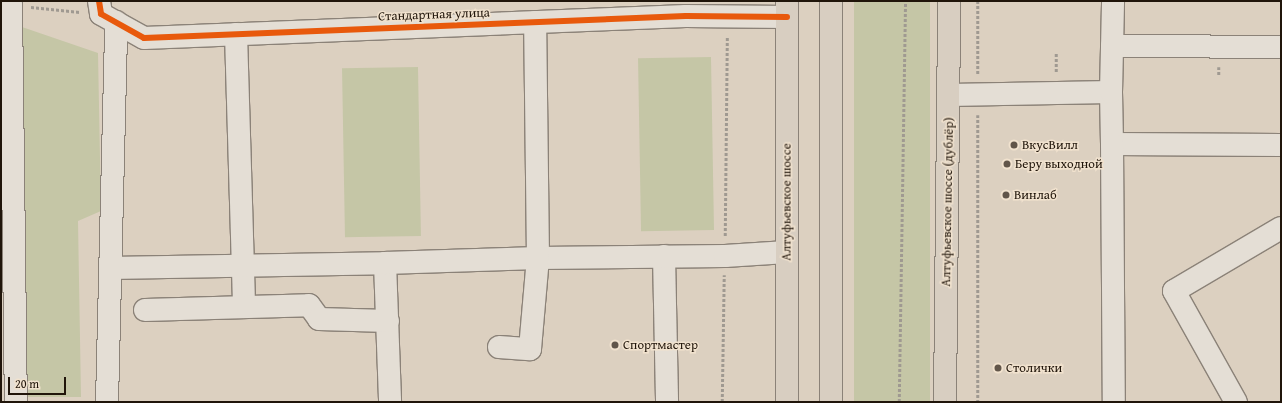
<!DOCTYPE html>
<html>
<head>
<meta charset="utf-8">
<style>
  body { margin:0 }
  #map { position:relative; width:1282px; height:403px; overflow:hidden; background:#dcd0c0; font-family:"Gentium Book Plus",serif }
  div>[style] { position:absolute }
  .green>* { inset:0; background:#c5c6a6; transform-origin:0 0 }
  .path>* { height:2.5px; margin-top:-1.25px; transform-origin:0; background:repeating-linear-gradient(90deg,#9f9991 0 3px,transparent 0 5px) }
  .roads { filter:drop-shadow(1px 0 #8b8278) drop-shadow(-1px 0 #8b8278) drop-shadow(0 1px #8b8278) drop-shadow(0 -1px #8b8278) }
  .minor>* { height:22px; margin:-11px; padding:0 11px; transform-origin:11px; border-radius:11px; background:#e4ded5 }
  .major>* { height:22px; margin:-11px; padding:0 11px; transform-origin:11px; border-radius:11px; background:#d8cec1 }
  .cycleway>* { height:6px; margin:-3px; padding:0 3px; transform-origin:3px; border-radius:3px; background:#e8590c }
  .dots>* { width:11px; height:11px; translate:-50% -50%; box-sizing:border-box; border:2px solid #f1e2ce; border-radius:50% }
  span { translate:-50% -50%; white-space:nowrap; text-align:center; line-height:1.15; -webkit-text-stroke:3px #f1e2ce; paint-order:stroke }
  .street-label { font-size:13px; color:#20150a }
  .poi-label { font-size:13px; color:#20150a }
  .left { translate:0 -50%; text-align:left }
  .frame { position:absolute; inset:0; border:2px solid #20150a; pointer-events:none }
  .scale { position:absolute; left:8px; top:377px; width:58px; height:18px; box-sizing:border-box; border:2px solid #20150a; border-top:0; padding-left:5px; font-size:12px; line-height:14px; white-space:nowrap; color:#20150a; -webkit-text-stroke:3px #f1e2ce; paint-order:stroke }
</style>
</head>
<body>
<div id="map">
  <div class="green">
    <i style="left:854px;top:1px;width:76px;height:401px"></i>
    <i style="clip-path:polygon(22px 27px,98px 53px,101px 211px,78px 221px,81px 397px,25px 397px)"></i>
    <i style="left:711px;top:57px;width:173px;height:73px;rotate:89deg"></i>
    <i style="left:418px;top:67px;width:169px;height:76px;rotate:89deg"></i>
  </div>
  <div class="path">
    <i style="left:978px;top:1px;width:73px;rotate:90deg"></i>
    <i style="left:31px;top:7px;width:49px;rotate:5.8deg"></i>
    <i style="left:1219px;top:67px;width:8px;rotate:90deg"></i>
    <i style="left:1056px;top:72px;width:20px;rotate:-90deg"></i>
    <i style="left:978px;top:115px;width:287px;rotate:90deg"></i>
    <i style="left:725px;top:236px;width:199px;rotate:-89.4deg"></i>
    <i style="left:722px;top:402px;width:127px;rotate:-89.1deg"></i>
    <i style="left:899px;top:402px;width:401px;rotate:-89.1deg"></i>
  </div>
  <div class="roads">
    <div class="minor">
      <i style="left:99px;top:1px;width:13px;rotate:81deg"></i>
      <i style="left:101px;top:14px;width:49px;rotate:29.2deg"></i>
      <i style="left:144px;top:38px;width:542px;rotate:-2.32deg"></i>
      <i style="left:686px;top:16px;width:101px;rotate:0.6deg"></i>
      <i style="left:1px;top:5px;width:10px"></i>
      <i style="left:11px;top:5px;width:397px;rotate:89.3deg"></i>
      <i style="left:236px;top:34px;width:272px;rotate:88.3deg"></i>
      <i style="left:1112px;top:46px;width:169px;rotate:0.3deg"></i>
      <i style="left:1111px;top:92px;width:52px;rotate:88.9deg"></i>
      <i style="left:1112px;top:144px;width:169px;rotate:0.3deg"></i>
      <i style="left:949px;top:95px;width:162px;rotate:-1.1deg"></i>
      <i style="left:1111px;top:92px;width:91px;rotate:-88.7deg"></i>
      <i style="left:1112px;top:144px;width:258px;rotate:89.6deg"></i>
      <i style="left:664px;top:256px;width:146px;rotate:88.8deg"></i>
      <i style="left:385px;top:263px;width:139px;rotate:87.9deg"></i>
      <i style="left:110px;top:268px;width:275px;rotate:-1deg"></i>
      <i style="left:385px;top:263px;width:153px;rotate:-1.9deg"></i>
      <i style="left:538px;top:258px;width:187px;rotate:-0.6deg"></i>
      <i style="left:725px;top:256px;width:62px;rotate:-3.7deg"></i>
      <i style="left:145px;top:310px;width:164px;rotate:-1.7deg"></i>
      <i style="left:309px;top:305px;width:17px;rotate:54deg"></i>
      <i style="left:319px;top:319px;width:69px;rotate:1.7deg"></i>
      <i style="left:499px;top:347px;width:31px;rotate:4deg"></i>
      <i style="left:530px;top:349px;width:91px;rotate:-85deg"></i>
      <i style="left:538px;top:258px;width:236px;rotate:-90.7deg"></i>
      <i style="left:107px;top:402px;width:380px;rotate:-88.6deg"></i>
      <i style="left:1236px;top:402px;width:127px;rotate:-119.2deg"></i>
      <i style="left:1174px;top:291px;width:124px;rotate:-30.5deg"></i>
    </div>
    <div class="major">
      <i style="left:787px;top:402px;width:401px;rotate:-90deg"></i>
      <i style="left:831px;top:402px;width:401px;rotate:-90deg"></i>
      <i style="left:945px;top:402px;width:401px;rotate:-89.4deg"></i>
    </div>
  </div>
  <div class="cycleway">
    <i style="left:99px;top:1px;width:13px;rotate:81deg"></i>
    <i style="left:101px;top:14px;width:49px;rotate:29.2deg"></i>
    <i style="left:144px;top:38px;width:542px;rotate:-2.32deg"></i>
    <i style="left:686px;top:16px;width:101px;rotate:0.6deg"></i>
  </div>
  <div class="dots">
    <i style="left:1014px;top:145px;background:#62564a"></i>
    <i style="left:1007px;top:164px;background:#62564a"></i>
    <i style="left:1006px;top:195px;background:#62564a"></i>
    <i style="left:615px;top:345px;background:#62564a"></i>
    <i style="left:998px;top:368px;background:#62564a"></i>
  </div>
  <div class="street-label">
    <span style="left:434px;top:15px;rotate:-2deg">Стандартная улица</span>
    <span style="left:787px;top:202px;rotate:-90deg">Алтуфьевское шоссе</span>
    <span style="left:948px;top:202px;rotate:-89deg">Алтуфьевское шоссе (дублёр)</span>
  </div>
  <div class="poi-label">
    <span class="left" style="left:1022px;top:145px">ВкусВилл</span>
    <span class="left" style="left:1015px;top:164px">Беру выходной</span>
    <span class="left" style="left:1014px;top:195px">Винлаб</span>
    <span class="left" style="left:623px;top:345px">Спортмастер</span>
    <span class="left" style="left:1006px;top:368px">Столички</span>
  </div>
  <div class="frame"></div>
  <div class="scale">20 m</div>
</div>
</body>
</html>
